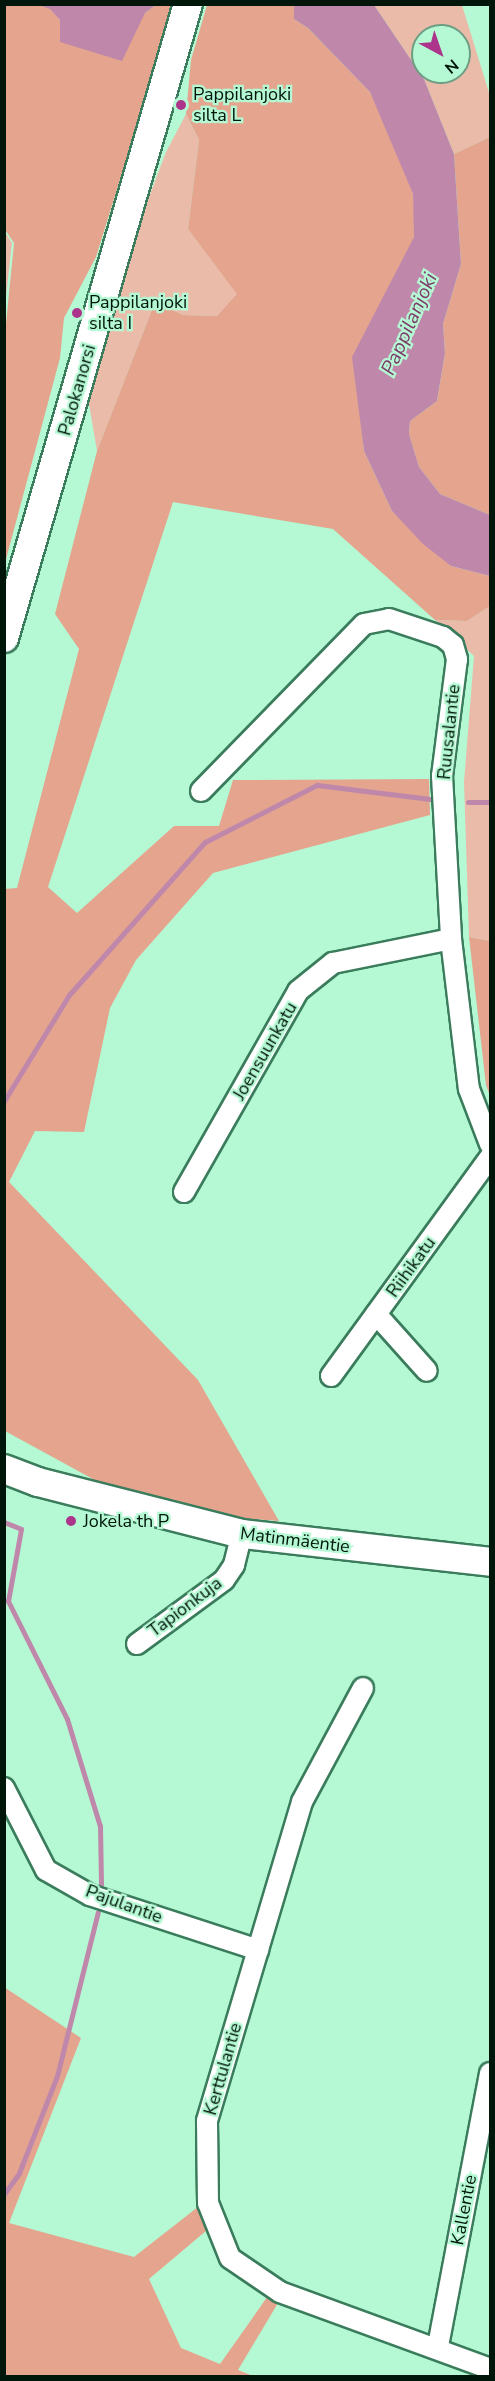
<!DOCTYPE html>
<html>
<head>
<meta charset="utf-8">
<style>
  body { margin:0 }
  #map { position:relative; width:495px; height:2381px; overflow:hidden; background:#b5f9d4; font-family:"Nunito Sans",sans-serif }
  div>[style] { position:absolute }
  .green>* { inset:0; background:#ebbbaa }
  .forest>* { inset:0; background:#e4a48e }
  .water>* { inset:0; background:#bf88ab }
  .stream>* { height:5px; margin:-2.5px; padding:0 2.5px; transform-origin:2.5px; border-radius:2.5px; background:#bf88ab }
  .roads { filter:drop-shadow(2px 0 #3a7c5c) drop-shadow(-2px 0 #3a7c5c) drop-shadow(0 2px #3a7c5c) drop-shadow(0 -2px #3a7c5c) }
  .minor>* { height:20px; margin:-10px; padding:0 10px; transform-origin:10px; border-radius:10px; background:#fff }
  .secondary>* { height:28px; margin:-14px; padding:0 14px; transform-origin:14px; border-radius:14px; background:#fff }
  .dots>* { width:16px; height:16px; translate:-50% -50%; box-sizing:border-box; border:3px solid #b5f9d4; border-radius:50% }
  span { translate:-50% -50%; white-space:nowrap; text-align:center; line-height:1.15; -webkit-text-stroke:4.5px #b5f9d4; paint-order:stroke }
  .poi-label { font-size:18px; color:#00160a }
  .left { translate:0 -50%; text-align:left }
  .street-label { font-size:18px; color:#00160a }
  .water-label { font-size:20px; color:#7e3a69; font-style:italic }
  .frame { position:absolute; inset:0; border:6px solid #00160a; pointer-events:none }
  .north { position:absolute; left:411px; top:24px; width:60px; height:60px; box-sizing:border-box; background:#b5f9d4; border:2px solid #6d9e83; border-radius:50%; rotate:140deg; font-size:16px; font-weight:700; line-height:24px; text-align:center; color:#00160a }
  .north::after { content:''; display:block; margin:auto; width:21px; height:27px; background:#ac358b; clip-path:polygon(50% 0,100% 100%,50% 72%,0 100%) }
</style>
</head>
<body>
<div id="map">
  <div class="green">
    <i style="clip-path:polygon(evenodd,374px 5px,462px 5px,490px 96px,490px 137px,454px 154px,424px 79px,374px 5px,423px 36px,459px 36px,459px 72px,423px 72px,423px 36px)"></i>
    <i style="clip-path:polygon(186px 114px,199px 140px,188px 229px,238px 294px,217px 316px,183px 315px,155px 302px,97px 451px,88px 398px,128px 253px,166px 152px)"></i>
    <i style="clip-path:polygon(5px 232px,12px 243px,5px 305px)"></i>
    <i style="clip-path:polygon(490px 606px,490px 941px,469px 937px,464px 782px,474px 656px,435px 620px,467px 621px)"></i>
  </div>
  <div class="forest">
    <i style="clip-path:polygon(4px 5px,39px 5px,50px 8px,60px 20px,145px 13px,156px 5px,174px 5px,96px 257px,64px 318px,60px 358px,5px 563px,4px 344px,14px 243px,4px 228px)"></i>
    <i style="clip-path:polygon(207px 5px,294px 5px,294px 19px,308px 28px,370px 92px,401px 159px,413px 194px,415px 218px,414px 237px,360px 415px,364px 451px,392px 511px,451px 566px,490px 576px,490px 606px,467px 621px,435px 620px,333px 529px,173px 502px,48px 887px,77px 913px,174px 826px,219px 826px,233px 780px,429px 779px,430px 815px,213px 873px,136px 960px,110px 1008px,84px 1132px,35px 1131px,9px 1182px,198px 1380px,279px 1521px,201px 1515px,102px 1484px,5px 1431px,4px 889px,17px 888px,79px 649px,55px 614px,97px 451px,155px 302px,183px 315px,217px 316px,237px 294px,188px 229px,199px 140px,186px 114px,191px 60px)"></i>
    <i style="clip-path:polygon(490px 137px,490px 515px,440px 494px,419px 467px,409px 434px,410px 421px,437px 401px,445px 353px,443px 324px,461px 264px,454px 154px)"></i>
    <i style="clip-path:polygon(469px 937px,490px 941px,490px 1096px,486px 1085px)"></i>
    <i style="clip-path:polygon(4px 1987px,81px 2038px,9px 2223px,134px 2257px,203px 2203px,213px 2225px,149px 2279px,181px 2348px,220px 2364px,270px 2293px,281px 2298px,238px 2370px,253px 2376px,5px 2376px)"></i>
  </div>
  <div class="water">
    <i style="clip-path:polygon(39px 5px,156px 5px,145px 13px,122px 61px,60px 42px,60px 20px,50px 9px)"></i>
    <i style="clip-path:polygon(294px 5px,374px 5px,424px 79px,454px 154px,461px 264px,443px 324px,445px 353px,437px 401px,410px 421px,409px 434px,419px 467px,440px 494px,490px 515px,490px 576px,451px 566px,423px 544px,392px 511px,364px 451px,352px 357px,414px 237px,413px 194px,370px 92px,308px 28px,294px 19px)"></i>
  </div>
  <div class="stream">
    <i style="left:468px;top:802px;width:22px"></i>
    <i style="left:4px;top:1101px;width:124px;rotate:-58.5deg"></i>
    <i style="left:69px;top:995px;width:205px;rotate:-48.4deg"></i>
    <i style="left:205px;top:842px;width:126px;rotate:-27deg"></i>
    <i style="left:317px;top:785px;width:114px;rotate:7.1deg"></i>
    <i style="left:4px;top:1522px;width:18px;rotate:22deg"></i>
    <i style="left:21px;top:1529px;width:73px;rotate:100.2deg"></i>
    <i style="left:8px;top:1601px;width:132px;rotate:63.4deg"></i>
    <i style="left:67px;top:1719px;width:112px;rotate:72.9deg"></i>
    <i style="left:100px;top:1826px;width:60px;rotate:89deg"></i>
    <i style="left:4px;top:2194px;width:26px;rotate:-54deg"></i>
    <i style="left:19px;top:2173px;width:104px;rotate:-68.6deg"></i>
    <i style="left:57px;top:2076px;width:169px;rotate:-76deg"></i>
  </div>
  <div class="roads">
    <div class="minor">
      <i style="left:201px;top:791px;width:233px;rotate:-45.7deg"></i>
      <i style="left:364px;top:624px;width:25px;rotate:-11deg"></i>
      <i style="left:389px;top:619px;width:57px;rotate:18.4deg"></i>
      <i style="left:443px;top:637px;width:13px;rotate:39deg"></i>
      <i style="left:453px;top:645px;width:15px;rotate:74deg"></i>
      <i style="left:457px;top:659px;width:118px;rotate:97.3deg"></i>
      <i style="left:442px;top:776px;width:163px;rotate:86.8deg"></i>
      <i style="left:451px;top:939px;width:151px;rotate:83.2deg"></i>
      <i style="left:469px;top:1089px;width:59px;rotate:69.1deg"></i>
      <i style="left:184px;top:1192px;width:231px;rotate:-60.4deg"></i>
      <i style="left:298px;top:991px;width:45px;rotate:-38.7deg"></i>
      <i style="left:333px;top:963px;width:120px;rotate:-11.5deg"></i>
      <i style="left:376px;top:1314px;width:76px;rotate:48.2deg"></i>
      <i style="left:331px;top:1376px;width:271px;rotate:-54deg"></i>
      <i style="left:137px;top:1644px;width:108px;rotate:-36.3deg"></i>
      <i style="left:224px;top:1580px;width:18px;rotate:-56deg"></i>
      <i style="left:234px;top:1565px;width:32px;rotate:-76deg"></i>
      <i style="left:363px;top:1688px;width:129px;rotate:118.2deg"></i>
      <i style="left:302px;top:1802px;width:333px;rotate:106.6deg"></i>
      <i style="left:207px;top:2121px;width:82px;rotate:89.3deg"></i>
      <i style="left:208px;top:2203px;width:59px;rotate:68.2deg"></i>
      <i style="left:230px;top:2258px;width:60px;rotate:34.2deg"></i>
      <i style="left:280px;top:2292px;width:224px;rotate:20.1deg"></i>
      <i style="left:4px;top:1788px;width:92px;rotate:62.9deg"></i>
      <i style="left:46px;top:1870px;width:51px;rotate:29.6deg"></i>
      <i style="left:90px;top:1895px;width:177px;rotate:18.1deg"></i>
      <i style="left:438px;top:2346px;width:278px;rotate:-79.2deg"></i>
    </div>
    <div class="secondary">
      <i style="left:4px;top:638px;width:660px;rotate:-73.82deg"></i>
      <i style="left:4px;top:1469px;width:36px;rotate:21deg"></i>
      <i style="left:38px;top:1482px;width:211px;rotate:14.3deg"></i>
      <i style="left:242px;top:1534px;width:250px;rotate:6.4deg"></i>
    </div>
  </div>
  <div class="dots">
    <i style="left:181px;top:105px;background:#ac358b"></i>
    <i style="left:77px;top:313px;background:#ac358b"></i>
    <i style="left:71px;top:1521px;background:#ac358b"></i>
  </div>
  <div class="poi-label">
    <span class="left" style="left:193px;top:105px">Pappilanjoki<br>silta L</span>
    <span class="left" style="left:89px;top:313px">Pappilanjoki<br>silta I</span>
    <span class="left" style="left:83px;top:1521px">Jokela th P</span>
  </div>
  <div class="street-label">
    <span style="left:77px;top:390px;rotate:-74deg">Palokanorsi</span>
    <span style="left:449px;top:732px;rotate:-84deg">Ruusalantie</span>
    <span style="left:265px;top:1051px;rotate:-60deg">Joensuunkatu</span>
    <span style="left:411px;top:1267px;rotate:-54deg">Riihikatu</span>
    <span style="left:295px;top:1540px;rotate:7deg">Matinmäentie</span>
    <span style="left:185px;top:1607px;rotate:-37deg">Tapionkuja</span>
    <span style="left:124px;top:1904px;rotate:20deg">Pajulantie</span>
    <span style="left:223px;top:2069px;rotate:-74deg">Kerttulantie</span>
    <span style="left:464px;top:2210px;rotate:-79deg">Kallentie</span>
  </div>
  <div class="water-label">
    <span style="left:409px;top:324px;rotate:-66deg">Pappilanjoki</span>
  </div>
  <div class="frame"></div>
  <div class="north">N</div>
</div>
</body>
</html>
